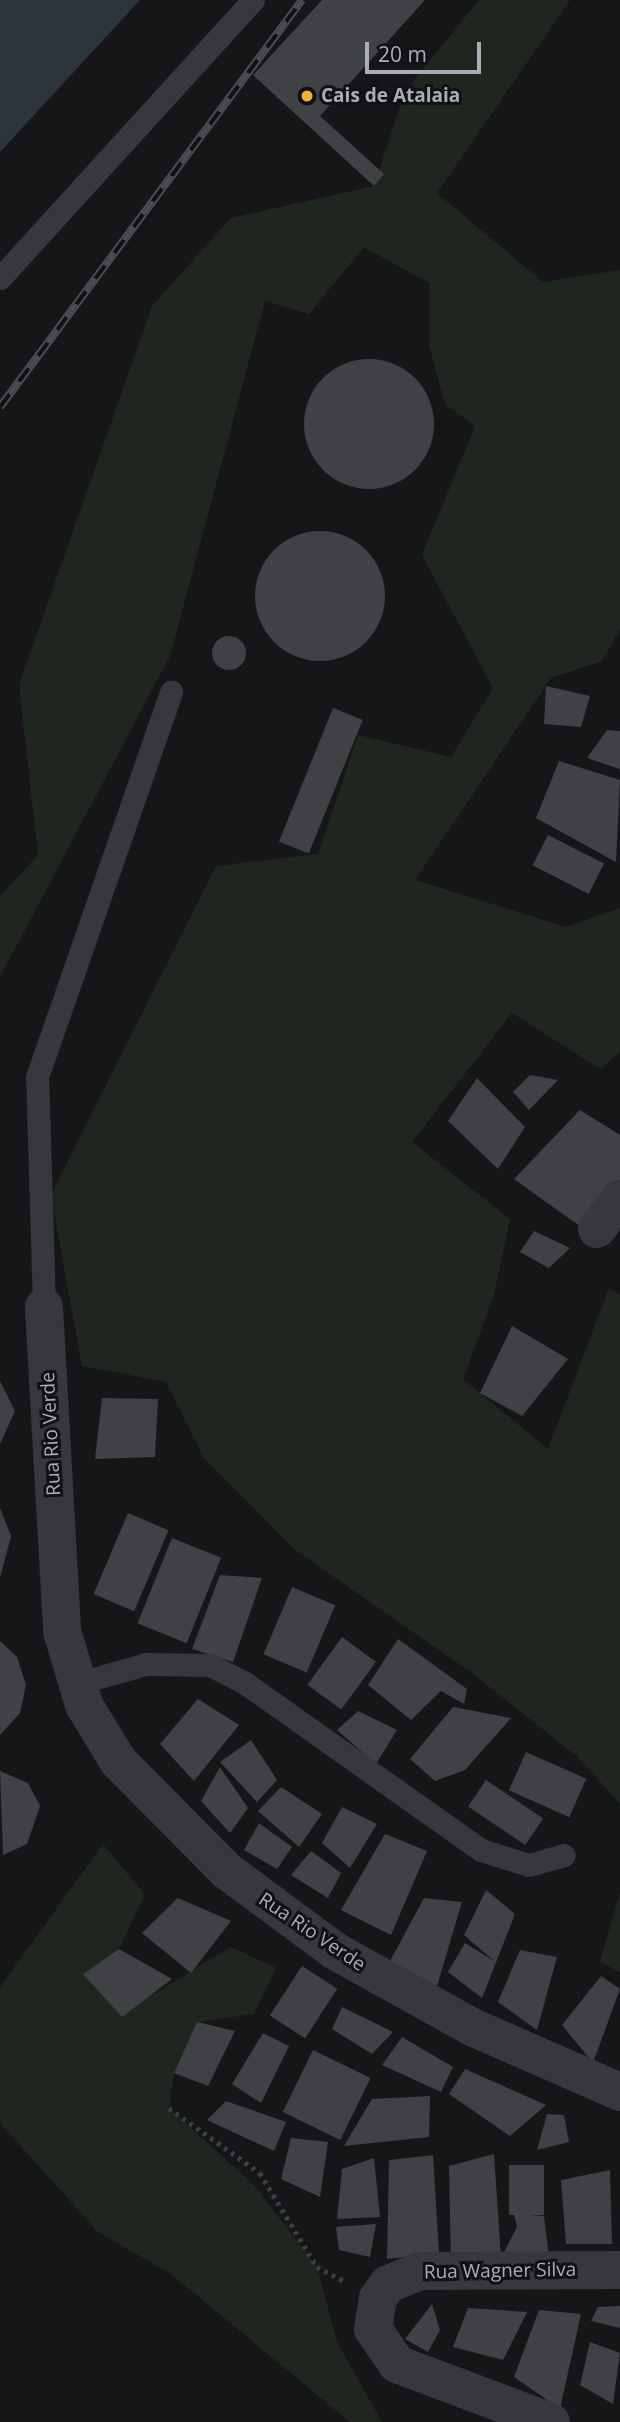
<!DOCTYPE html>
<html>
<head>
<meta charset="utf-8">
<style>
  body { margin:0 }
  #map { position:relative; width:620px; height:2422px; overflow:hidden; background:#161618; font-family:"Open Sans",sans-serif }
  div>[style] { position:absolute }
  .green>* { inset:0; background:#1e261f }
  .water>* { inset:0; background:#2c353c }
  .pier>* { inset:0; background:#161618; transform-origin:0 0 }
  .building>* { inset:0; background:#404145; transform-origin:0 0 }
  .round { border-radius:50% }
  .path>* { height:4.5px; margin-top:-2.25px; transform-origin:0; background:repeating-linear-gradient(90deg,#3d3f44 0 3.5px,transparent 0 8.5px) }
  .service>* { height:23px; margin:-11.5px; padding:0 11.5px; transform-origin:11.5px; border-radius:11.5px; background:#37383d }
  .minor>* { height:38px; margin:-19px; padding:0 19px; transform-origin:19px; border-radius:19px; background:#37383d }
  .rail>* { height:8px; margin-top:-4px; transform-origin:0; background:repeating-linear-gradient(90deg,#111113 0 16px,#4a4c52 0 32px); box-sizing:border-box; border-block:2px solid #4a4c52 }
  .dots>* { width:19px; height:19px; translate:-50% -50%; box-sizing:border-box; border:4px solid #111113; border-radius:50% }
  span { translate:-50% -50%; white-space:nowrap; text-align:center; line-height:1.15; -webkit-text-stroke:6px #111113; paint-order:stroke }
  .poi-label { font-size:19px; color:#a8adb8; font-weight:700 }
  .left { translate:0 -50%; text-align:left }
  .street-label { font-size:19px; color:#a8adb8 }
  .scale { position:absolute; left:365px; top:42px; width:116px; height:32px; box-sizing:border-box; border:4px solid #a8adb8; border-top:0; padding-left:9px; font-size:21px; line-height:24px; white-space:nowrap; color:#a8adb8; -webkit-text-stroke:5px #111113; paint-order:stroke }
</style>
</head>
<body>
<div id="map">
  <div class="green">
    <i style="clip-path:polygon(479px 0,570px 0,437px 193px,543px 282px,620px 270px,620px 629px,602px 661px,551px 678px,415px 880px,566px 927px,620px 908px,620px 1052px,600px 1069px,512px 1013px,412px 1142px,510px 1219px,494px 1295px,463px 1379px,548px 1449px,609px 1288px,620px 1295px,620px 1804px,578px 1757px,469px 1671px,294px 1549px,204px 1458px,166px 1382px,82px 1366px,51px 1195px,216px 866px,318px 854px,358px 735px,451px 757px,493px 688px,422px 555px,475px 426px,445px 404px,429px 345px,429px 283px,364px 247px,309px 314px,265px 301px,170px 656px,0 977px,0 896px,38px 855px,19px 685px,152px 306px,231px 218px,374px 186px,405px 91px)"></i>
    <i style="clip-path:polygon(103px 1844px,145px 1895px,119px 1949px,88px 1971px,120px 2014px,231px 1947px,276px 1968px,254px 2014px,197px 2022px,174px 2073px,169px 2108px,255px 2186px,317px 2267px,337px 2342px,382px 2422px,350px 2422px,171px 2274px,98px 2232px,0 2123px,0 1987px)"></i>
    <i style="clip-path:polygon(620px 1893px,620px 1973px,600px 1961px)"></i>
  </div>
  <div class="water">
    <i style="clip-path:polygon(0 0,140px 0,0 152px)"></i>
  </div>
  <div class="pier">
    <i style="left:140px;top:0;width:4px;height:207px"></i>
  </div>
  <div class="building">
    <i style="clip-path:polygon(322px 0,425px 0,320px 116px,384px 174px,374px 186px,253px 75px)"></i>
    <i class="round" style="left:304px;top:359px;width:130px;height:130px"></i>
    <i class="round" style="left:255px;top:531px;width:130px;height:130px"></i>
    <i class="round" style="left:212px;top:636px;width:34px;height:34px"></i>
    <i style="clip-path:polygon(546px 686px,590px 696px,581px 727px,544px 724px)"></i>
    <i style="left:333px;top:708px;width:32px;height:144px;rotate:22deg"></i>
    <i style="clip-path:polygon(607px 730px,620px 731px,620px 769px,587px 758px)"></i>
    <i style="clip-path:polygon(559px 761px,620px 780px,616px 862px,536px 818px)"></i>
    <i style="left:548px;top:835px;width:63px;height:34px;rotate:27deg"></i>
    <i style="clip-path:polygon(530px 1075px,558px 1080px,529px 1110px,513px 1092px)"></i>
    <i style="clip-path:polygon(477px 1078px,525px 1127px,498px 1169px,448px 1121px)"></i>
    <i style="clip-path:polygon(580px 1110px,620px 1135px,620px 1182px,581px 1227px,514px 1179px)"></i>
    <i style="clip-path:polygon(534px 1231px,570px 1248px,549px 1268px,520px 1252px)"></i>
    <i style="clip-path:polygon(512px 1326px,568px 1359px,522px 1416px,480px 1393px)"></i>
    <i style="clip-path:polygon(0 1381px,15px 1411px,0 1444px)"></i>
    <i style="clip-path:polygon(102px 1398px,158px 1399px,155px 1457px,95px 1459px)"></i>
    <i style="clip-path:polygon(0 1508px,11px 1536px,0 1578px)"></i>
    <i style="left:128px;top:1513px;width:44px;height:88px;rotate:23deg"></i>
    <i style="left:172px;top:1538px;width:53px;height:92px;rotate:22deg"></i>
    <i style="clip-path:polygon(220px 1575px,262px 1578px,233px 1662px,192px 1649px)"></i>
    <i style="left:292px;top:1587px;width:47px;height:73px;rotate:23deg"></i>
    <i style="left:342px;top:1637px;width:42px;height:59px;rotate:36deg"></i>
    <i style="clip-path:polygon(398px 1639px,467px 1689px,464px 1704px,441px 1691px,411px 1720px,368px 1685px)"></i>
    <i style="clip-path:polygon(0 1641px,17px 1657px,26px 1685px,20px 1713px,0 1735px)"></i>
    <i style="clip-path:polygon(198px 1699px,239px 1725px,194px 1781px,160px 1744px)"></i>
    <i style="clip-path:polygon(453px 1707px,511px 1718px,465px 1770px,435px 1781px,410px 1759px)"></i>
    <i style="clip-path:polygon(358px 1711px,397px 1730px,376px 1764px,337px 1730px)"></i>
    <i style="clip-path:polygon(251px 1740px,277px 1780px,257px 1802px,220px 1762px)"></i>
    <i style="left:526px;top:1752px;width:66px;height:42px;rotate:24deg"></i>
    <i style="clip-path:polygon(220px 1767px,248px 1808px,230px 1833px,201px 1801px)"></i>
    <i style="clip-path:polygon(0 1771px,28px 1783px,40px 1806px,27px 1844px,3px 1855px)"></i>
    <i style="left:486px;top:1780px;width:69px;height:32px;rotate:34deg"></i>
    <i style="clip-path:polygon(281px 1787px,322px 1814px,299px 1847px,258px 1811px)"></i>
    <i style="clip-path:polygon(342px 1807px,377px 1824px,350px 1868px,322px 1843px)"></i>
    <i style="clip-path:polygon(259px 1823px,292px 1847px,277px 1869px,244px 1850px)"></i>
    <i style="clip-path:polygon(385px 1834px,427px 1851px,391px 1935px,341px 1910px)"></i>
    <i style="clip-path:polygon(311px 1851px,341px 1873px,328px 1898px,291px 1875px)"></i>
    <i style="clip-path:polygon(486px 1890px,515px 1914px,482px 1998px,448px 1972px,465px 1943px,494px 1961px,464px 1935px)"></i>
    <i style="clip-path:polygon(178px 1898px,231px 1921px,191px 1973px,142px 1933px)"></i>
    <i style="clip-path:polygon(424px 1898px,462px 1902px,437px 1986px,390px 1961px)"></i>
    <i style="clip-path:polygon(119px 1949px,172px 1979px,122px 2017px,83px 1974px)"></i>
    <i style="clip-path:polygon(520px 1950px,557px 1957px,537px 2030px,498px 2002px)"></i>
    <i style="left:302px;top:1966px;width:42px;height:59px;rotate:33deg"></i>
    <i style="clip-path:polygon(601px 1976px,620px 1989px,593px 2063px,562px 2025px)"></i>
    <i style="clip-path:polygon(342px 2007px,393px 2032px,372px 2054px,332px 2029px)"></i>
    <i style="clip-path:polygon(197px 2022px,235px 2031px,208px 2086px,174px 2073px)"></i>
    <i style="clip-path:polygon(263px 2033px,289px 2046px,261px 2103px,232px 2084px)"></i>
    <i style="clip-path:polygon(402px 2037px,453px 2067px,441px 2092px,382px 2065px)"></i>
    <i style="left:313px;top:2050px;width:64px;height:69px;rotate:26deg"></i>
    <i style="clip-path:polygon(465px 2069px,546px 2105px,510px 2136px,449px 2094px)"></i>
    <i style="clip-path:polygon(430px 2096px,429px 2137px,344px 2146px,372px 2099px)"></i>
    <i style="clip-path:polygon(226px 2101px,286px 2122px,274px 2151px,207px 2120px)"></i>
    <i style="clip-path:polygon(547px 2114px,564px 2115px,569px 2142px,537px 2150px)"></i>
    <i style="clip-path:polygon(291px 2138px,328px 2142px,320px 2197px,281px 2179px)"></i>
    <i style="clip-path:polygon(494px 2154px,501px 2258px,451px 2263px,449px 2166px)"></i>
    <i style="clip-path:polygon(433px 2155px,439px 2253px,387px 2259px,389px 2160px)"></i>
    <i style="clip-path:polygon(374px 2158px,380px 2217px,337px 2219px,342px 2169px)"></i>
    <i style="left:509px;top:2165px;width:35px;height:50px"></i>
    <i style="clip-path:polygon(610px 2170px,612px 2244px,566px 2244px,561px 2180px)"></i>
    <i style="clip-path:polygon(514px 2214px,544px 2216px,549px 2258px,501px 2258px,517px 2227px)"></i>
    <i style="clip-path:polygon(376px 2224px,370px 2257px,339px 2250px,336px 2227px)"></i>
    <i style="clip-path:polygon(432px 2304px,440px 2330px,428px 2352px,405px 2339px)"></i>
    <i style="clip-path:polygon(620px 2306px,620px 2328px,591px 2321px,598px 2307px)"></i>
    <i style="clip-path:polygon(468px 2308px,527px 2312px,503px 2360px,453px 2347px)"></i>
    <i style="clip-path:polygon(539px 2310px,581px 2314px,560px 2409px,514px 2377px)"></i>
    <i style="clip-path:polygon(590px 2342px,620px 2353px,613px 2404px,580px 2385px)"></i>
  </div>
  <div class="path">
    <i style="left:169px;top:2108px;width:112px;rotate:35.5deg"></i>
    <i style="left:260px;top:2173px;width:110px;rotate:58.8deg"></i>
    <i style="left:317px;top:2267px;width:33px;rotate:27deg"></i>
  </div>
  <div class="service">
    <i style="left:0;top:278px;width:376px;rotate:-47.7deg"></i>
    <i style="left:44px;top:1307px;width:230px;rotate:-91.7deg"></i>
    <i style="left:37px;top:1077px;width:408px;rotate:-70.8deg"></i>
    <i style="left:75px;top:1684px;width:74px;rotate:-15.7deg"></i>
    <i style="left:146px;top:1664px;width:64px;rotate:0.9deg"></i>
    <i style="left:210px;top:1665px;width:39px;rotate:27deg"></i>
    <i style="left:245px;top:1683px;width:289px;rotate:35.3deg"></i>
    <i style="left:481px;top:1850px;width:50px;rotate:17.4deg"></i>
    <i style="left:529px;top:1865px;width:36px;rotate:-16deg"></i>
  </div>
  <div class="minor">
    <i style="left:597px;top:1229px;width:38px;rotate:-53deg"></i>
    <i style="left:44px;top:1307px;width:324px;rotate:86.8deg"></i>
    <i style="left:62px;top:1631px;width:77px;rotate:73.4deg"></i>
    <i style="left:84px;top:1705px;width:66px;rotate:58.7deg"></i>
    <i style="left:118px;top:1761px;width:155px;rotate:45.3deg"></i>
    <i style="left:227px;top:1871px;width:134px;rotate:36.5deg"></i>
    <i style="left:335px;top:1951px;width:157px;rotate:29deg"></i>
    <i style="left:472px;top:2027px;width:162px;rotate:23.7deg"></i>
    <i style="left:551px;top:2422px;width:165px;rotate:-159.4deg"></i>
    <i style="left:397px;top:2364px;width:42px;rotate:-124.4deg"></i>
    <i style="left:373px;top:2329px;width:31px;rotate:-81deg"></i>
    <i style="left:378px;top:2298px;width:17px;rotate:-54deg"></i>
    <i style="left:388px;top:2284px;width:35px;rotate:-22deg"></i>
    <i style="left:420px;top:2271px;width:200px;rotate:-0.3deg"></i>
  </div>
  <div class="rail">
    <i style="left:0;top:407px;width:507px;rotate:-53.42deg"></i>
  </div>
  <div class="dots">
    <i style="left:307px;top:96px;background:#f2b134"></i>
  </div>
  <div class="poi-label">
    <span class="left" style="left:321px;top:96px">Cais de Atalaia</span>
  </div>
  <div class="street-label">
    <span style="left:51px;top:1434px;rotate:-93deg">Rua Rio Verde</span>
    <span style="left:312px;top:1932px;rotate:34deg">Rua Rio Verde</span>
    <span style="left:500px;top:2271px;rotate:-1deg">Rua Wagner Silva</span>
  </div>
  <div class="scale">20 m</div>
</div>
</body>
</html>
